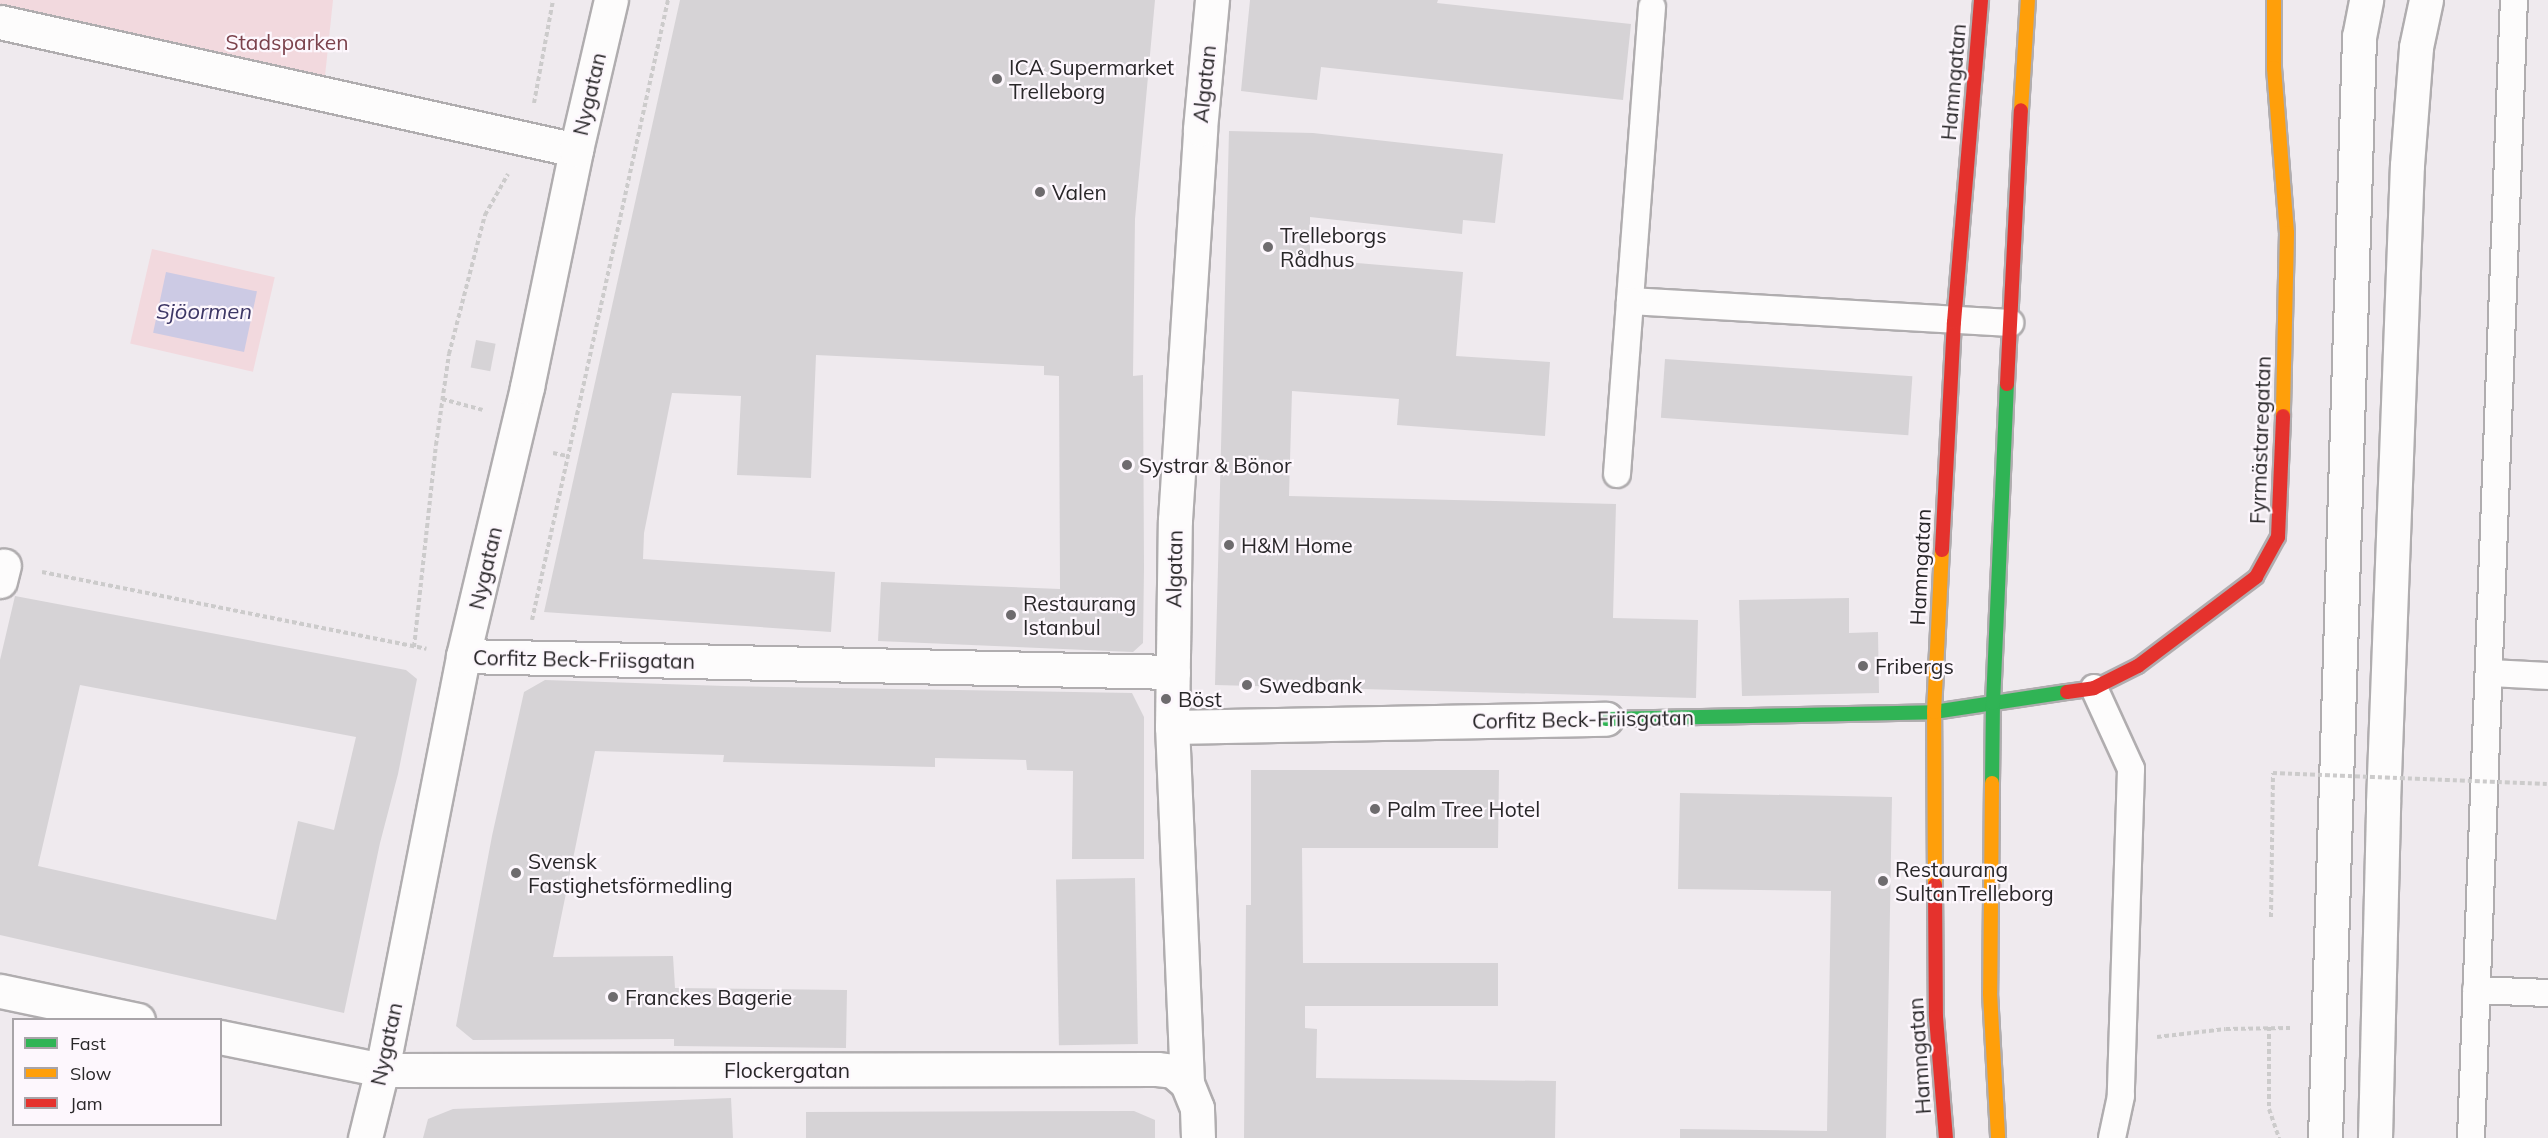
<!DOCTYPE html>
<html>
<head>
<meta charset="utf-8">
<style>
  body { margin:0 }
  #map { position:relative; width:2548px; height:1138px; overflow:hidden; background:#efeaee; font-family:Mulish,sans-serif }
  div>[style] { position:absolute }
  .green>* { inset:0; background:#f2d9de; transform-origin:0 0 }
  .water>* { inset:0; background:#cccae4; transform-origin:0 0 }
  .building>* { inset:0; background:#d6d3d6; transform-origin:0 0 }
  .path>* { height:4px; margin-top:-2px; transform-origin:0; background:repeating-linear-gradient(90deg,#cccbcb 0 4.5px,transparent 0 7.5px) }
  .roads { filter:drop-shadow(2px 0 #b0adaf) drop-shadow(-2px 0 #b0adaf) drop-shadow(0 2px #b0adaf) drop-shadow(0 -2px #b0adaf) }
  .lane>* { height:26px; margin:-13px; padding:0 13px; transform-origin:13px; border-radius:13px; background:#fdfcfc }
  .street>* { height:33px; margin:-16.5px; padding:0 16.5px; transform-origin:16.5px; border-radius:16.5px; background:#fdfcfc }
  .fast>* { height:14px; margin:-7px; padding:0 7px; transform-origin:7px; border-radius:7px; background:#30b455 }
  .slow>* { height:14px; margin:-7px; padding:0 7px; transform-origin:7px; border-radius:7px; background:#ff9f0a }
  .jam>* { height:14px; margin:-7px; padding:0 7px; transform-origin:7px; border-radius:7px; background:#e5322d }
  .path-bridge>* { height:4px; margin-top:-2px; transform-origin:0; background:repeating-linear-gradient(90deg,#cccbcb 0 4.5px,transparent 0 7.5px) }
  .dots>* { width:16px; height:16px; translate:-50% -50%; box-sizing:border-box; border:3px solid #fdf7fd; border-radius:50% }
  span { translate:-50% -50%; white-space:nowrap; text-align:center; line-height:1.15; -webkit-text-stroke:4.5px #fdf7fd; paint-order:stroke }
  .park-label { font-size:21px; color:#7b424c }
  .poi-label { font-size:21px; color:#292729 }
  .left { translate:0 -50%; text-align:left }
  .street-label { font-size:21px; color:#292729 }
  .water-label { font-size:22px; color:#3d3766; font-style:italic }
  .legend { position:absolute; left:12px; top:1018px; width:210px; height:108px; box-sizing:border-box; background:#fdf7fd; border:2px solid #a8a4a8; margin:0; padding:8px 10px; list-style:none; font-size:18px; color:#292729 }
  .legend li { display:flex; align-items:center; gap:12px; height:30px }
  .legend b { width:30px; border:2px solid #a8a4a8 }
</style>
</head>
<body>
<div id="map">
  <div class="green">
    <i style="clip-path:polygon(0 0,333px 0,323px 95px,0 22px)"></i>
    <i style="left:152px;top:249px;width:126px;height:97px;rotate:13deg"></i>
  </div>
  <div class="water">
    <i style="left:166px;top:272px;width:93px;height:62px;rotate:12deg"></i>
  </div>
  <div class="building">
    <i style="clip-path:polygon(680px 0,1155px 0,1135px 219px,1133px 376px,1143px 375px,1144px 568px,1143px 643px,1133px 652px,878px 641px,881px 582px,1060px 589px,1059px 376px,1044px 375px,1044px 366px,816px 355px,811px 478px,737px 475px,741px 396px,672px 393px,644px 533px,643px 559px,835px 572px,831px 632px,544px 612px)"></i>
    <i style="clip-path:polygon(1250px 0,1438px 0,1437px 3px,1631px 24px,1623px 100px,1321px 67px,1317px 100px,1241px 91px)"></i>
    <i style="clip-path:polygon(1229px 131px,1313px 133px,1503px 154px,1495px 223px,1463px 220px,1462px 234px,1310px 217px,1310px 259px,1463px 272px,1456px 356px,1550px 362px,1545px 436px,1397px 425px,1399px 399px,1292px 391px,1289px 496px,1616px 504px,1613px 618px,1698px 620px,1696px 698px,1215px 685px)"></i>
    <i style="left:476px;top:340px;width:20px;height:28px;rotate:11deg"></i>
    <i style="left:1665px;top:359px;width:248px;height:59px;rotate:4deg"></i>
    <i style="clip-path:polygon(evenodd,15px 596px,406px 670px,417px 679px,398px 774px,380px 843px,344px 1013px,0 935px,0 660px,15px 596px,80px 685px,356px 737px,334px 830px,298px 821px,276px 920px,38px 866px,80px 685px)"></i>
    <i style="clip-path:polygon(1849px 598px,1849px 633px,1878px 632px,1879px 693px,1742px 696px,1739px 600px)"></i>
    <i style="clip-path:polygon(545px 680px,725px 686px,1132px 693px,1144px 717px,1144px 859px,1072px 859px,1073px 771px,1027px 770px,1026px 760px,935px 758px,935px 767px,723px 762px,724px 755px,595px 751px,553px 957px,673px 956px,675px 988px,847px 990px,846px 1048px,674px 1046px,674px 1039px,473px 1040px,456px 1026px,492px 836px,524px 692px)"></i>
    <i style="clip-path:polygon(1251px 770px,1499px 770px,1498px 848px,1302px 848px,1303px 963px,1498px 963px,1498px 1006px,1305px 1006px,1305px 1028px,1317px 1029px,1316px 1078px,1556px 1081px,1555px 1138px,1244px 1138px,1246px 905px,1251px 905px)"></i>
    <i style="clip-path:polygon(1680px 793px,1892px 797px,1886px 1138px,1680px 1138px,1680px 1129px,1827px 1131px,1831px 891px,1678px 889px)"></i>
    <i style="left:1135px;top:878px;width:166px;height:79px;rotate:89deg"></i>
    <i style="clip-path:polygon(731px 1098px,733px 1138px,423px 1138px,428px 1119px,453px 1109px)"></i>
    <i style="clip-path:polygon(1134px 1111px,1155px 1120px,1155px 1138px,806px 1138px,806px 1112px)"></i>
  </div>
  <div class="path">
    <i style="left:534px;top:103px;width:105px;rotate:-79.5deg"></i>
    <i style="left:442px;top:399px;width:42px;rotate:15deg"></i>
    <i style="left:553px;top:453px;width:14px;rotate:12deg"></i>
    <i style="left:42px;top:572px;width:392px;rotate:11.3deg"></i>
    <i style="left:532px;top:620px;width:635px;rotate:-77.63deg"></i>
    <i style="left:414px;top:647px;width:203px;rotate:-83.8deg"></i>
    <i style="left:436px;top:445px;width:92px;rotate:-81.9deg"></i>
    <i style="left:449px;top:354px;width:144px;rotate:-75.5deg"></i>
    <i style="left:485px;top:215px;width:47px;rotate:-60.7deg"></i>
    <i style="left:2271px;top:917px;width:144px;rotate:-89.2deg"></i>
    <i style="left:2269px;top:1027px;width:82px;rotate:90deg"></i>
    <i style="left:2269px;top:1109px;width:31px;rotate:71deg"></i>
    <i style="left:2157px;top:1037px;width:69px;rotate:-6.6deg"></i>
    <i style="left:2226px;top:1029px;width:64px;rotate:-0.9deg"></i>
  </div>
  <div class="roads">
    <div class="lane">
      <i style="left:1652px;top:7px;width:295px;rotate:94.3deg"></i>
      <i style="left:1630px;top:301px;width:381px;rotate:3.3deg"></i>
      <i style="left:1617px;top:474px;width:173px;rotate:-85.7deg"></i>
      <i style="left:2489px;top:673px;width:59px;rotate:2.9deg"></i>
      <i style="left:2094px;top:688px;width:89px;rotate:65.4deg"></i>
      <i style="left:2131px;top:769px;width:327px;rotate:91.8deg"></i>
      <i style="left:2121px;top:1096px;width:43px;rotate:102.1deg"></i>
      <i style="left:2476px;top:990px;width:72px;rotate:2.4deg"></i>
      <i style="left:2471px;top:1138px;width:1139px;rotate:-87.84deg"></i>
    </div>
    <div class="street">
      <i style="left:0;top:22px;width:590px;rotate:12.53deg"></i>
      <i style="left:0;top:581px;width:16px;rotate:-76deg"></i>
      <i style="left:463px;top:656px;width:710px;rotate:1.29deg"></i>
      <i style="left:1172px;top:727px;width:434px;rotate:-1.1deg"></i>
      <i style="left:0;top:991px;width:141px;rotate:11.9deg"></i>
      <i style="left:220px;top:1037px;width:165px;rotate:11.5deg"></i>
      <i style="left:382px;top:1070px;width:775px;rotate:-0.07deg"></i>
      <i style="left:1157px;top:1069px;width:16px;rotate:7deg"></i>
      <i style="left:1173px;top:1071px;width:18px;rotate:41deg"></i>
      <i style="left:365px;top:1138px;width:70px;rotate:-76deg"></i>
      <i style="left:382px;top:1070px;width:422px;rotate:-78.9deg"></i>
      <i style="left:463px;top:656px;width:277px;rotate:-76.6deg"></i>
      <i style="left:527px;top:387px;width:242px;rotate:-78.3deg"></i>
      <i style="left:576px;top:150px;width:154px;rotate:-76.9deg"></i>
      <i style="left:1198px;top:1138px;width:30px;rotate:-92deg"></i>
      <i style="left:1197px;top:1108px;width:27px;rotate:-112deg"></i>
      <i style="left:1187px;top:1083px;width:356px;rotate:-92.4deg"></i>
      <i style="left:1172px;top:727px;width:207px;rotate:-89.2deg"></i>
      <i style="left:1175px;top:520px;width:392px;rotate:-86.3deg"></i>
      <i style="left:1200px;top:129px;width:130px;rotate:-84.7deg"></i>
      <i style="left:2325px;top:1138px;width:1102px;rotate:-88.23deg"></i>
      <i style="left:2359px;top:37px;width:38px;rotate:-79deg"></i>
      <i style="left:2375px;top:1138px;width:335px;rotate:-88.6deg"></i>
      <i style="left:2383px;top:803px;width:638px;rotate:-87.85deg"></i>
      <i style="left:2407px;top:165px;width:118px;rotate:-85.6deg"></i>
      <i style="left:2416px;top:47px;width:48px;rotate:-78deg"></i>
    </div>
    <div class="fast">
      <i style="left:1606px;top:719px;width:328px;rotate:-1.2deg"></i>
      <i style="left:1934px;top:712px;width:134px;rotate:-8.6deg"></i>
      <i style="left:1992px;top:783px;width:80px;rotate:-89.3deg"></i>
      <i style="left:1993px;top:703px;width:319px;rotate:-87.5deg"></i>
    </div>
    <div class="slow">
      <i style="left:2274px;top:0;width:68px;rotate:90deg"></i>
      <i style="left:2274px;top:68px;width:166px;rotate:85.5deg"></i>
      <i style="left:2287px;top:233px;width:183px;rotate:91.3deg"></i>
      <i style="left:2021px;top:110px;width:110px;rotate:-86.4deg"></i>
      <i style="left:1992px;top:783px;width:210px;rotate:90.5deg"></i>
      <i style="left:1990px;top:993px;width:145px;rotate:86.8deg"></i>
      <i style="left:1935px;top:885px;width:173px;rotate:-90.3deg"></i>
      <i style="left:1934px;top:712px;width:162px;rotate:-87.2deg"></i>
    </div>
    <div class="jam">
      <i style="left:2007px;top:384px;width:274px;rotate:-87.1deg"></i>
      <i style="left:1942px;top:550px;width:228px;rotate:-87deg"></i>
      <i style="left:1954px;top:322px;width:323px;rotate:-85.2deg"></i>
      <i style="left:2067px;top:692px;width:27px;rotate:-8deg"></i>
      <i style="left:2094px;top:688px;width:49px;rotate:-26.6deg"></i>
      <i style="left:2138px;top:666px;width:148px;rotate:-37deg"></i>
      <i style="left:2256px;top:577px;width:46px;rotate:-61.2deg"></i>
      <i style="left:2278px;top:537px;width:121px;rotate:-87.6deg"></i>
      <i style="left:1935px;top:885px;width:132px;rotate:89.6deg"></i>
      <i style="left:1936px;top:1017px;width:121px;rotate:85.3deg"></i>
    </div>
  </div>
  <div class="path-bridge">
    <i style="left:2273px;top:773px;width:275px;rotate:2.3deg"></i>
  </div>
  <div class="dots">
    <i style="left:997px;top:79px;background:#6e6b6e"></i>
    <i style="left:1040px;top:192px;background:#6e6b6e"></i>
    <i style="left:1268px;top:247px;background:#6e6b6e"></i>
    <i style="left:1127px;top:465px;background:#6e6b6e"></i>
    <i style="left:1229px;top:545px;background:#6e6b6e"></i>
    <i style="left:1011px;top:615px;background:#6e6b6e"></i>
    <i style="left:1863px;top:666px;background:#6e6b6e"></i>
    <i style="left:1247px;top:685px;background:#6e6b6e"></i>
    <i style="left:1166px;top:699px;background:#6e6b6e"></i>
    <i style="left:1375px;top:809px;background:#6e6b6e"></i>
    <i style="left:516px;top:873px;background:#6e6b6e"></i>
    <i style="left:1883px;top:881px;background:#6e6b6e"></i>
    <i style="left:613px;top:997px;background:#6e6b6e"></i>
  </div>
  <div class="park-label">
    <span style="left:287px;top:42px">Stadsparken</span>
  </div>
  <div class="poi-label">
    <span class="left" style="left:1009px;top:79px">ICA Supermarket<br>Trelleborg</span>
    <span class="left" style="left:1052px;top:192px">Valen</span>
    <span class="left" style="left:1280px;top:247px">Trelleborgs<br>Rådhus</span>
    <span class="left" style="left:1139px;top:465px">Systrar &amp; Bönor</span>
    <span class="left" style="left:1241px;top:545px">H&amp;M Home</span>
    <span class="left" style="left:1023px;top:615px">Restaurang<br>Istanbul</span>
    <span class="left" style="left:1875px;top:666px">Fribergs</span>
    <span class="left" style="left:1259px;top:685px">Swedbank</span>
    <span class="left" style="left:1178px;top:699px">Böst</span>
    <span class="left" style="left:1387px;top:809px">Palm Tree Hotel</span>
    <span class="left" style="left:528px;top:873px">Svensk<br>Fastighetsförmedling</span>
    <span class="left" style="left:1895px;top:881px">Restaurang<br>SultanTrelleborg</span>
    <span class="left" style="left:625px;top:997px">Franckes Bagerie</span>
  </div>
  <div class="street-label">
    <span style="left:1953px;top:82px;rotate:-85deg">Hamngatan</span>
    <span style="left:1204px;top:84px;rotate:-84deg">Algatan</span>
    <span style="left:589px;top:94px;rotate:-77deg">Nygatan</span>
    <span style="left:2260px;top:440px;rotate:-88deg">Fyrmästaregatan</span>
    <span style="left:1920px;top:567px;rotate:-87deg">Hamngatan</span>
    <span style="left:485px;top:568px;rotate:-77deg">Nygatan</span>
    <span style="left:1174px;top:569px;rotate:-89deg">Algatan</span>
    <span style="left:584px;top:659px;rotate:1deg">Corfitz Beck-Friisgatan</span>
    <span style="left:1583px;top:719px;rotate:-1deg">Corfitz Beck-Friisgatan</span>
    <span style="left:386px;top:1044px;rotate:-78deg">Nygatan</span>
    <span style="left:1919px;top:1056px;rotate:-94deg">Hamngatan</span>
    <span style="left:787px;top:1070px">Flockergatan</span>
  </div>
  <div class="water-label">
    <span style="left:204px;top:312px">Sjöormen</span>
  </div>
  <ul class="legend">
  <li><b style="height:8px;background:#30b455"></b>Fast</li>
  <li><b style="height:8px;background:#ff9f0a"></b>Slow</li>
  <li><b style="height:8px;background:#e5322d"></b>Jam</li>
  </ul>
</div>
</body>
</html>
